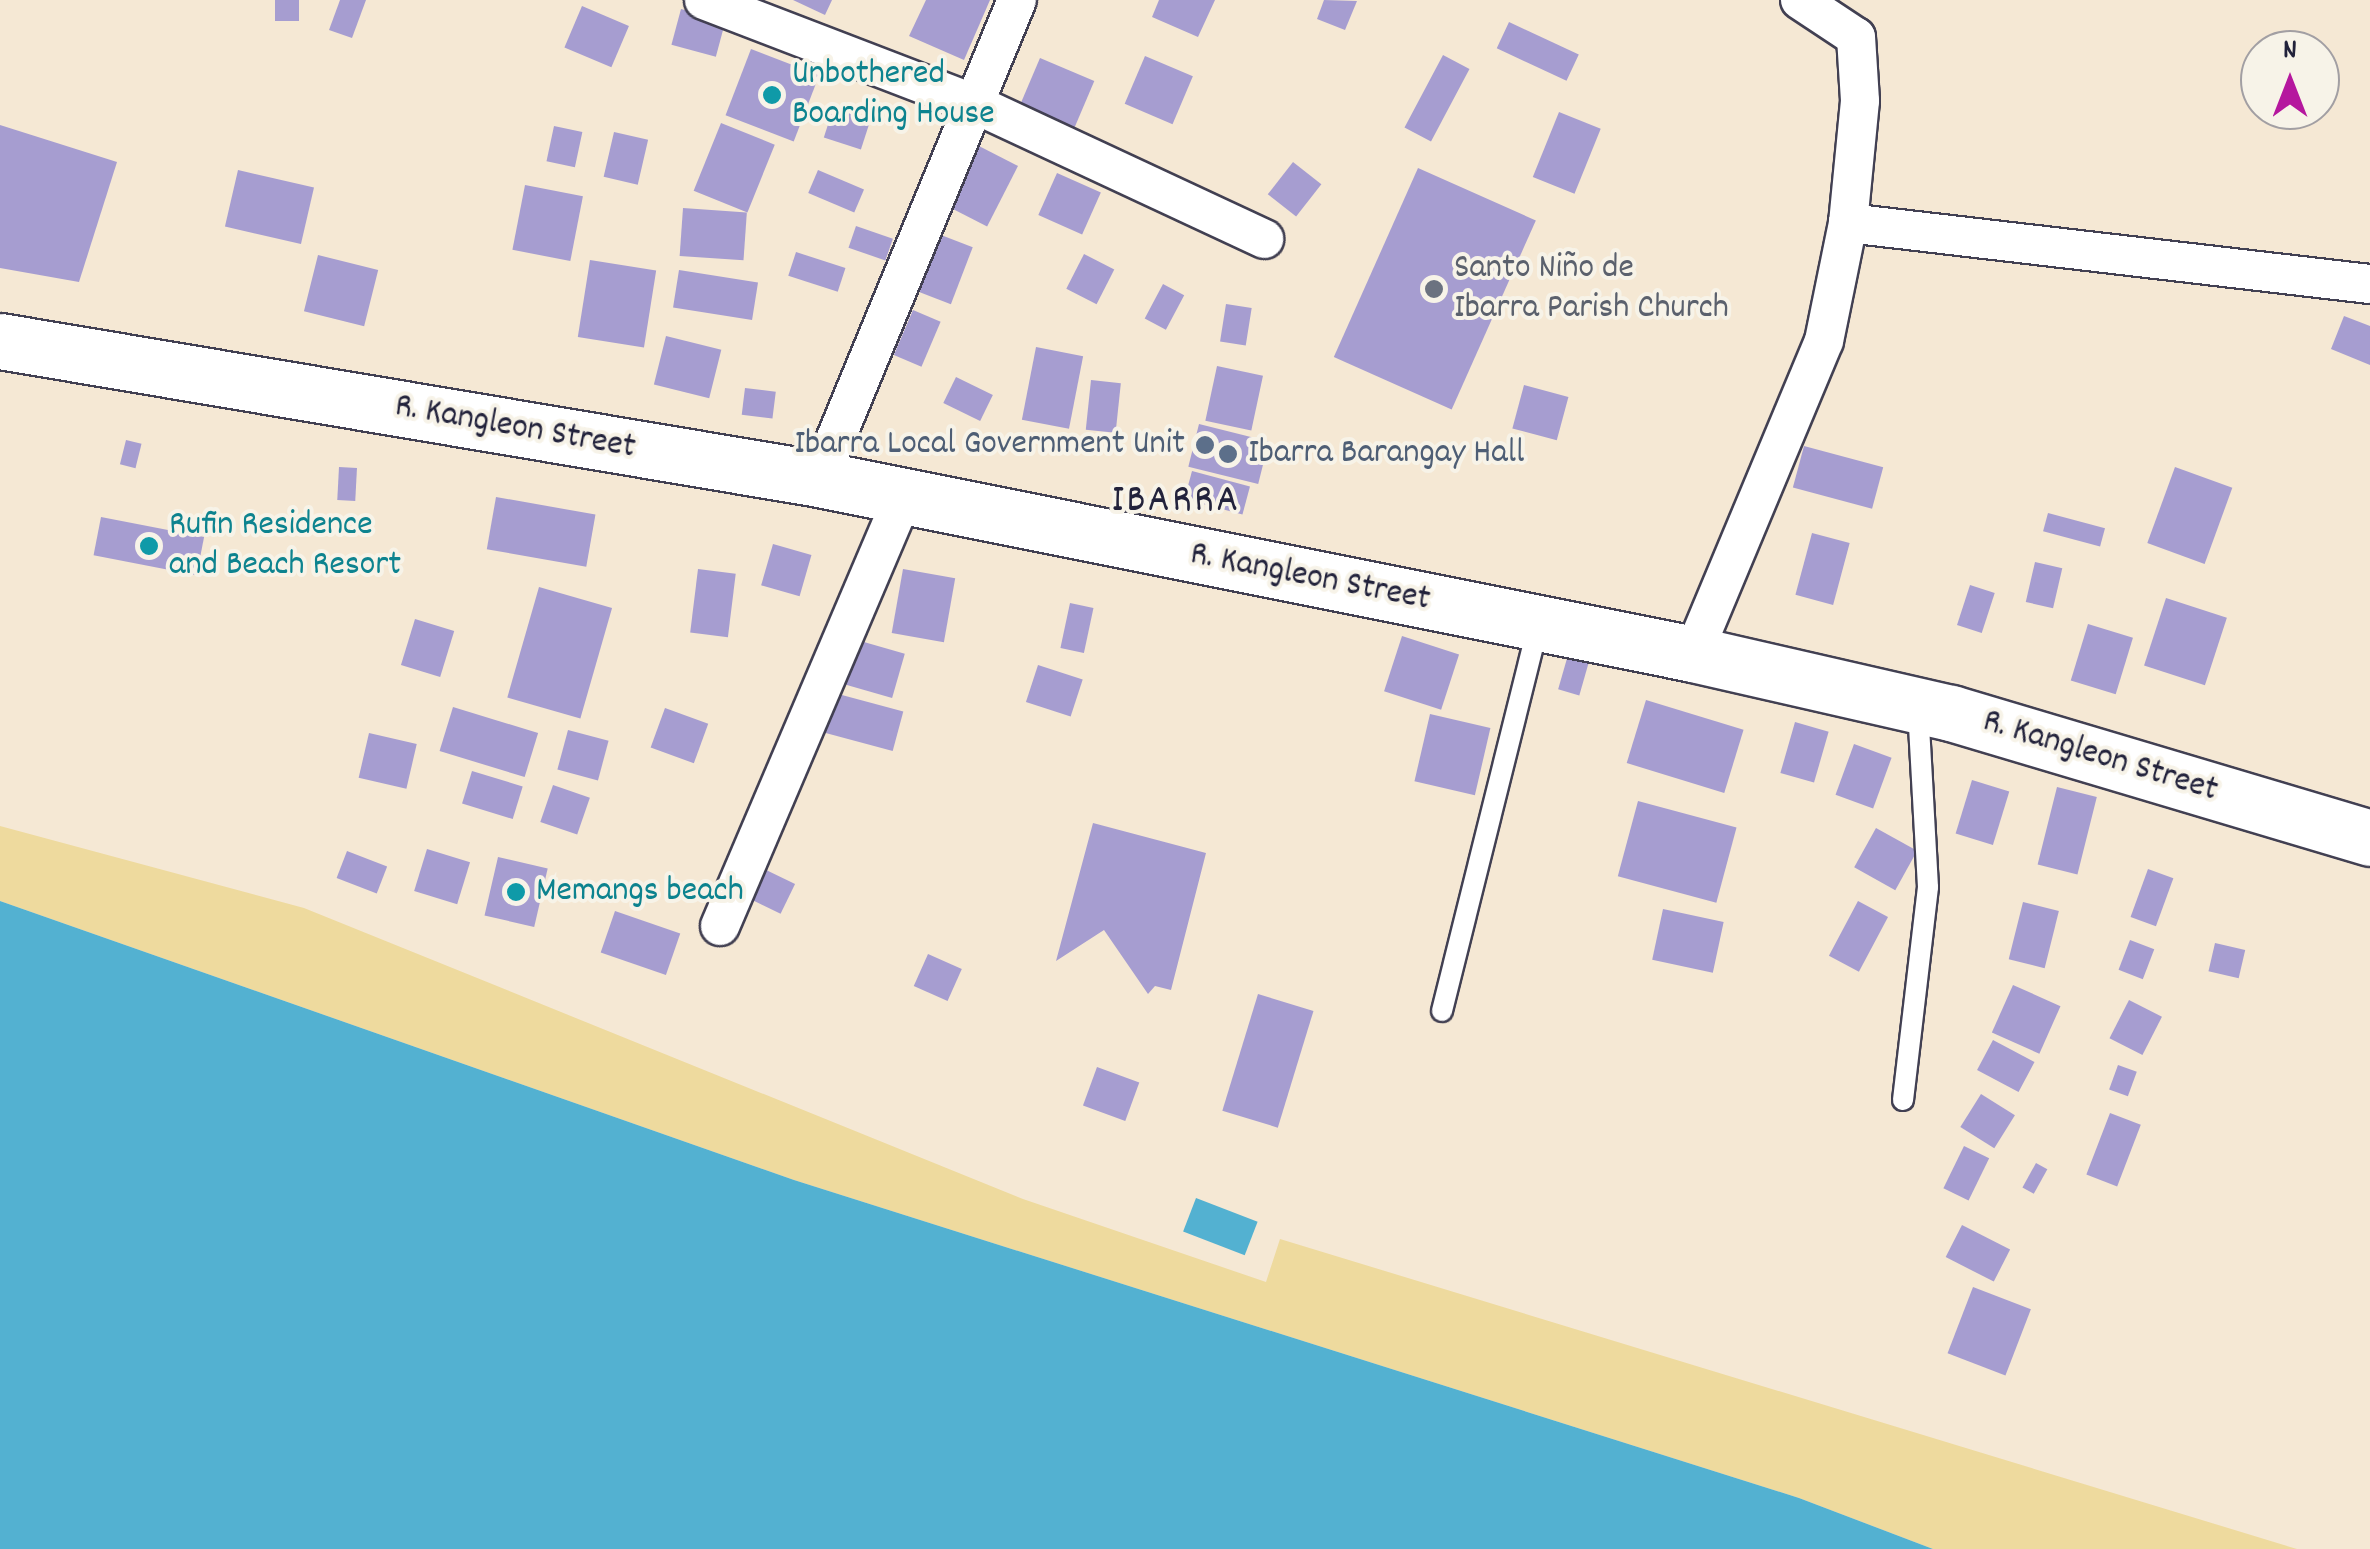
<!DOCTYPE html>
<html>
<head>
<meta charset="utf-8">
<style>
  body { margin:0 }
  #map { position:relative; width:2370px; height:1549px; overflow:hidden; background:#f5e8d4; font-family:Dekko,sans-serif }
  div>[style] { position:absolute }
  .sand>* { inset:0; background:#eeda9e }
  .water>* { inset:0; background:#53b1d1; transform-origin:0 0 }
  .building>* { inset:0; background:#a69dd0; transform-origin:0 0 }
  .roads { filter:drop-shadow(2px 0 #424052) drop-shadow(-2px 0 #424052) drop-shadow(0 2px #424052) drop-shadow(0 -2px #424052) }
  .service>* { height:20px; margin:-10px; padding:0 10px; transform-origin:10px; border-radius:10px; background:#fff }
  .minor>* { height:38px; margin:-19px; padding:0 19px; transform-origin:19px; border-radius:19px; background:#fff }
  .primary>* { height:55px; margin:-27.5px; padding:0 27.5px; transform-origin:27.5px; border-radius:27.5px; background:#fff }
  .dots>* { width:28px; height:28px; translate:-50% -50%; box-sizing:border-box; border:5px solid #f7f3e8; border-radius:50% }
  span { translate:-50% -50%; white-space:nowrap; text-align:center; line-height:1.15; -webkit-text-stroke:8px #f7f3e8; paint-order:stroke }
  .culture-label { font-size:35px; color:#0d838f }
  .left { translate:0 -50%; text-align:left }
  .worship-label { font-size:35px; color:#5b616d }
  .street-label { font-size:35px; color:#22223b }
  .service-label { font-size:35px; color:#4e5e75 }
  .right { translate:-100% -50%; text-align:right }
  .quarter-label { font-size:40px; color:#22223b; letter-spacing:2.5px }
  .north { position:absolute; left:2240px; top:30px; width:100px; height:100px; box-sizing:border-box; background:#f7f3e8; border:2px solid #a29fa3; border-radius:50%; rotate:0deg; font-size:28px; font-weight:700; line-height:40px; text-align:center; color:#22223b }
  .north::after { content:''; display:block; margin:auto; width:35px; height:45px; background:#b5179e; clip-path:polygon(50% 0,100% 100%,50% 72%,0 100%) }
</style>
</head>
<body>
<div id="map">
  <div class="sand">
    <i style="clip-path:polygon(0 826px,304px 908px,1023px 1199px,1266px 1282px,1280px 1239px,2297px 1549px,1933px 1549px,1799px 1498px,794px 1180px,0 901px)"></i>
  </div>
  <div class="water">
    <i style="clip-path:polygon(0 901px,794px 1180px,1799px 1498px,1933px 1549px,0 1549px)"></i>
    <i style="left:1196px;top:1198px;width:66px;height:36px;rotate:21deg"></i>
  </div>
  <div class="building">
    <i style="left:275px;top:0;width:24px;height:21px"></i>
    <i style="clip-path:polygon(340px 0,366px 0,352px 38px,329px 30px)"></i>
    <i style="clip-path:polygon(793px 0,832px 0,825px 15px)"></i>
    <i style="clip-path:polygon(926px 0,990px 0,964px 60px,909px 36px)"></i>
    <i style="clip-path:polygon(1159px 0,1215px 0,1198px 37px,1152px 17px)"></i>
    <i style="clip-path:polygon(1324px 0,1357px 1px,1345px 30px,1317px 19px)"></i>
    <i style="left:582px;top:6px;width:51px;height:45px;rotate:23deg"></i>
    <i style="left:681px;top:9px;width:46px;height:37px;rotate:15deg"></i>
    <i style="left:1509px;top:22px;width:77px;height:29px;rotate:25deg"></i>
    <i style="left:751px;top:49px;width:73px;height:71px;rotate:21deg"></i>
    <i style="left:1443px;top:55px;width:30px;height:82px;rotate:28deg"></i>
    <i style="left:1145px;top:56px;width:52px;height:52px;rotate:23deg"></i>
    <i style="left:1040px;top:58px;width:59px;height:56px;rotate:23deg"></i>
    <i style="left:834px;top:106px;width:39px;height:33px;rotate:18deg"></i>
    <i style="left:1559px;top:112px;width:45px;height:70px;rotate:22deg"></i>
    <i style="left:721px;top:123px;width:58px;height:73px;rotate:22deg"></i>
    <i style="clip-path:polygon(0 125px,117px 162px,79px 282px,0 268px)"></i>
    <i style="left:554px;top:126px;width:29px;height:36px;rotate:12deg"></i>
    <i style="left:614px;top:132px;width:35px;height:46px;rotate:13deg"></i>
    <i style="left:977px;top:145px;width:46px;height:68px;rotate:27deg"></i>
    <i style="left:1293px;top:162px;width:36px;height:41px;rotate:38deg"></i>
    <i style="left:1418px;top:168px;width:129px;height:207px;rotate:24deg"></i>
    <i style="left:238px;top:170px;width:78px;height:58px;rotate:13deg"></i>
    <i style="left:818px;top:170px;width:50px;height:25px;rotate:23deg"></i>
    <i style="left:1057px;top:173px;width:48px;height:46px;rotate:24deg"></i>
    <i style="left:525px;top:185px;width:59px;height:66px;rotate:11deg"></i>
    <i style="left:683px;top:208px;width:64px;height:48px;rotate:4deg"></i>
    <i style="left:856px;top:226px;width:39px;height:23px;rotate:19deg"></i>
    <i style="left:941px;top:235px;width:34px;height:61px;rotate:21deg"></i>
    <i style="left:796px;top:252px;width:52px;height:25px;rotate:18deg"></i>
    <i style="left:1084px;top:254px;width:34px;height:39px;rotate:27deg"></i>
    <i style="left:318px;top:255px;width:62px;height:58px;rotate:14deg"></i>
    <i style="left:590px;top:260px;width:67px;height:78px;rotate:9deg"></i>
    <i style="left:679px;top:270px;width:80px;height:38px;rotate:9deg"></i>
    <i style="left:1163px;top:284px;width:24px;height:39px;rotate:28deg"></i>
    <i style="left:1226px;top:304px;width:26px;height:38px;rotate:9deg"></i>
    <i style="left:913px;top:310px;width:30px;height:49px;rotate:23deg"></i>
    <i style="clip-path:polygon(2344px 316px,2370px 326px,2370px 365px,2331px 349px)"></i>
    <i style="left:666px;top:336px;width:57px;height:50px;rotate:14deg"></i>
    <i style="left:1036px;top:347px;width:48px;height:74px;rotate:11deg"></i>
    <i style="left:1217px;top:366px;width:47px;height:56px;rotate:12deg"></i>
    <i style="left:956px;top:377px;width:41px;height:29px;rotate:26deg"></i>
    <i style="left:1091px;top:380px;width:30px;height:50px;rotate:6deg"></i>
    <i style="left:1524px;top:385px;width:46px;height:45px;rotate:15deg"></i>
    <i style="left:745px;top:388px;width:31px;height:27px;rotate:7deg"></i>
    <i style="left:1199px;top:424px;width:72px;height:44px;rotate:14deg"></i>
    <i style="left:126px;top:440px;width:16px;height:25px;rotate:14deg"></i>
    <i style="left:1804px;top:446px;width:82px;height:43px;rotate:15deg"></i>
    <i style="left:339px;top:467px;width:18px;height:33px;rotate:3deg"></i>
    <i style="left:2175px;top:467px;width:61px;height:81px;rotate:20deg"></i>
    <i style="left:1192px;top:471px;width:60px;height:29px;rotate:15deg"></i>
    <i style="left:496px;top:497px;width:101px;height:53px;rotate:10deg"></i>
    <i style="left:2048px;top:513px;width:59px;height:19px;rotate:15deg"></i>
    <i style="left:101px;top:517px;width:105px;height:39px;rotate:11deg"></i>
    <i style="left:1812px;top:533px;width:39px;height:64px;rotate:15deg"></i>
    <i style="left:773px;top:544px;width:40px;height:43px;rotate:16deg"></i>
    <i style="left:2035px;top:562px;width:28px;height:41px;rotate:13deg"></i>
    <i style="left:698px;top:569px;width:38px;height:64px;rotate:7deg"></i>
    <i style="left:903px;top:569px;width:53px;height:65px;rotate:10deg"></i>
    <i style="left:1970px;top:585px;width:26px;height:42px;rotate:18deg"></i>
    <i style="left:539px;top:587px;width:76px;height:115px;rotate:16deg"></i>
    <i style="left:2166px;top:598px;width:64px;height:71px;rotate:18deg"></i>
    <i style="left:1070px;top:603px;width:24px;height:46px;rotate:12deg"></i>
    <i style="left:415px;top:619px;width:41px;height:48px;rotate:17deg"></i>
    <i style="left:2088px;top:624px;width:47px;height:59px;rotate:17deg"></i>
    <i style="left:1402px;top:636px;width:60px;height:58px;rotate:18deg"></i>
    <i style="left:850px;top:638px;width:57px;height:46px;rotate:16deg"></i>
    <i style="left:1570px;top:648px;width:22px;height:43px;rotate:16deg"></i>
    <i style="left:1038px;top:665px;width:47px;height:39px;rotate:18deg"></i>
    <i style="left:827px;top:691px;width:79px;height:41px;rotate:15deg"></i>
    <i style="left:1646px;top:700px;width:102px;height:66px;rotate:17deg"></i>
    <i style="left:453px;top:707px;width:89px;height:46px;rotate:17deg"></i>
    <i style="left:665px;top:708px;width:46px;height:42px;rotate:20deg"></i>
    <i style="left:1430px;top:714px;width:62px;height:69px;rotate:13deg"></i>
    <i style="left:1795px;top:722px;width:35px;height:53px;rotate:16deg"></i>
    <i style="left:568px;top:730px;width:42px;height:41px;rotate:15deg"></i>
    <i style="left:369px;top:733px;width:49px;height:46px;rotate:13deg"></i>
    <i style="left:1854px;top:744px;width:40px;height:54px;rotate:20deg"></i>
    <i style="left:472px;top:771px;width:53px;height:34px;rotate:17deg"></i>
    <i style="left:1972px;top:780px;width:39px;height:56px;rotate:17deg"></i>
    <i style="left:553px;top:785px;width:39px;height:39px;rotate:19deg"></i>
    <i style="left:2057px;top:787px;width:41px;height:80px;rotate:14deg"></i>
    <i style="left:1638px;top:801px;width:102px;height:78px;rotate:15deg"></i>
    <i style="clip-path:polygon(1093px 823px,1206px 853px,1171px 990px,1155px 986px,1148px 994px,1104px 930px,1056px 961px)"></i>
    <i style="left:1876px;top:828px;width:47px;height:45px;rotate:29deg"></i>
    <i style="left:427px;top:849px;width:45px;height:44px;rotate:17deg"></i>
    <i style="left:347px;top:851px;width:43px;height:29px;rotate:21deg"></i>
    <i style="left:498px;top:857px;width:51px;height:60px;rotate:13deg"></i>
    <i style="left:760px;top:867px;width:39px;height:33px;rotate:26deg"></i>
    <i style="left:2148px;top:869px;width:27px;height:51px;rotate:20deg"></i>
    <i style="left:1858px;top:901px;width:34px;height:62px;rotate:28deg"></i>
    <i style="left:2023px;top:902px;width:37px;height:59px;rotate:14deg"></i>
    <i style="left:1663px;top:909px;width:62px;height:52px;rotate:12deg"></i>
    <i style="left:615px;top:911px;width:69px;height:44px;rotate:19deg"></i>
    <i style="left:2130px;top:940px;width:26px;height:32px;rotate:21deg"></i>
    <i style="left:2215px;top:943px;width:31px;height:29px;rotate:13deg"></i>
    <i style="left:928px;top:954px;width:37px;height:35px;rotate:24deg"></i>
    <i style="left:2013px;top:985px;width:52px;height:52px;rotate:24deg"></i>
    <i style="left:1258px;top:994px;width:58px;height:122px;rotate:17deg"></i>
    <i style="left:2129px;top:1000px;width:37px;height:43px;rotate:27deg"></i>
    <i style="left:1993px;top:1040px;width:47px;height:34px;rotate:28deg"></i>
    <i style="left:2118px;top:1065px;width:20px;height:26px;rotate:20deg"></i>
    <i style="left:1097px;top:1067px;width:45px;height:41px;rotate:20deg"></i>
    <i style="left:1981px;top:1094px;width:40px;height:39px;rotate:32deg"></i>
    <i style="left:2110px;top:1113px;width:33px;height:66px;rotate:21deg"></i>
    <i style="left:1964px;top:1146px;width:28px;height:47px;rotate:26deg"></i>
    <i style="left:2036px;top:1163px;width:13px;height:28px;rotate:29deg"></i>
    <i style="left:1962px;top:1225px;width:54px;height:36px;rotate:27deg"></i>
    <i style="left:1973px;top:1287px;width:62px;height:71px;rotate:21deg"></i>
  </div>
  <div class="roads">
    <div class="service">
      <i style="left:1442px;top:1011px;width:398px;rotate:-76deg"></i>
      <i style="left:1903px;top:1100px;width:214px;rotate:-83.3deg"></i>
      <i style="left:1928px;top:887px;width:181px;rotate:-93.2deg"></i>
    </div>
    <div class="minor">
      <i style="left:704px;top:0;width:292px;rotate:21deg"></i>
      <i style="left:977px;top:105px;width:317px;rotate:25deg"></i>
      <i style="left:1800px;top:0;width:67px;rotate:33.5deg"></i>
      <i style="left:1856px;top:37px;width:64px;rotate:86.4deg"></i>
      <i style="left:1860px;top:101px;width:123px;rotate:95.6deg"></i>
      <i style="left:819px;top:479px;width:518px;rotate:-67.54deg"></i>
      <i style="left:1693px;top:654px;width:339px;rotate:-67.3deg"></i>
      <i style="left:1824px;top:341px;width:120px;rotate:-78.5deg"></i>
      <i style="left:1848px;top:223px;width:526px;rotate:6.67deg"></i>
      <i style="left:720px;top:926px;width:467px;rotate:-66.9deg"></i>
    </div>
    <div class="primary">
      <i style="left:0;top:341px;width:831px;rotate:9.56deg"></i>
      <i style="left:819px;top:479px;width:891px;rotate:11.32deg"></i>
      <i style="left:1693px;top:654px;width:265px;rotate:12.9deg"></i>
      <i style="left:1951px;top:713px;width:437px;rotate:16.6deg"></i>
    </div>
  </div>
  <div class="dots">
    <i style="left:772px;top:95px;background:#0f9aa8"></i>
    <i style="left:1434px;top:289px;background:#6b7280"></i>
    <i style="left:1205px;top:445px;background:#5c6f8a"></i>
    <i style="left:1228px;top:454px;background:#5c6f8a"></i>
    <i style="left:149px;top:546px;background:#0f9aa8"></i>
    <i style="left:516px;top:892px;background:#0f9aa8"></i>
  </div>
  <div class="culture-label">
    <span class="left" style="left:792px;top:95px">Unbothered<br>Boarding House</span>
    <span class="left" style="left:169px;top:546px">Rufin Residence<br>and Beach Resort</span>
    <span class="left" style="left:536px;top:892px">Memangs beach</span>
  </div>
  <div class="worship-label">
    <span class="left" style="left:1454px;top:289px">Santo Niño de<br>Ibarra Parish Church</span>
  </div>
  <div class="street-label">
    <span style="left:515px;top:428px;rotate:10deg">R. Kangleon Street</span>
    <span style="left:1310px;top:578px;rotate:11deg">R. Kangleon Street</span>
    <span style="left:2100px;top:757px;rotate:17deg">R. Kangleon Street</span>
  </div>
  <div class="service-label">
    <span class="right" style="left:1185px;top:445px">Ibarra Local Government Unit</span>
    <span class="left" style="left:1248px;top:454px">Ibarra Barangay Hall</span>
  </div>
  <div class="quarter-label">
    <span style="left:1176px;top:503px">IBARRA</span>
  </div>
  <div class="north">N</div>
</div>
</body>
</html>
